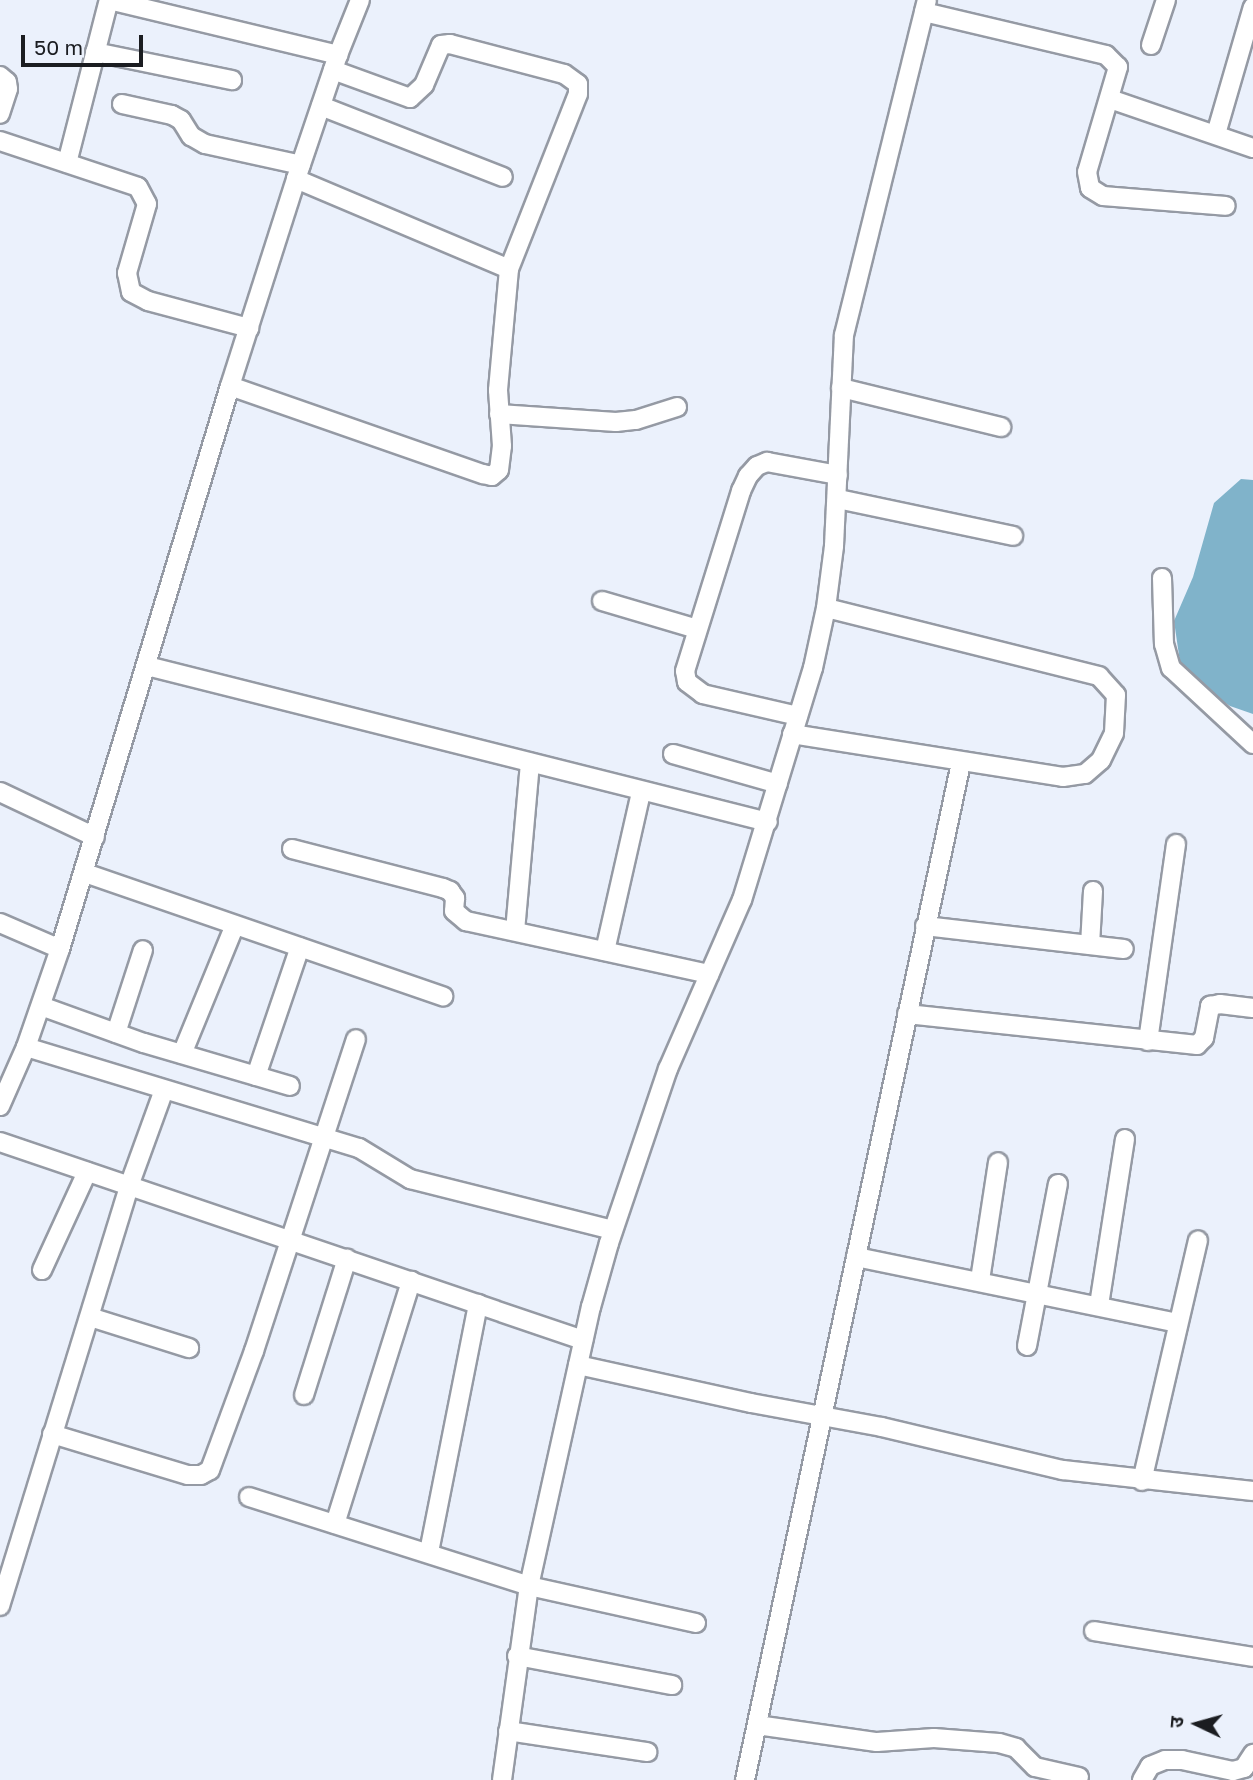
<!DOCTYPE html>
<html>
<head>
<meta charset="utf-8">
<style>
  body { margin:0 }
  #map { position:relative; width:1253px; height:1780px; overflow:hidden; background:#ebf1fc; font-family:"Golos Text","Noto Sans Devanagari",sans-serif }
  div>[style] { position:absolute }
  .water>* { inset:0; background:#80b3ca }
  .roads { filter:drop-shadow(2px 0 #959aa4) drop-shadow(-2px 0 #959aa4) drop-shadow(0 2px #959aa4) drop-shadow(0 -2px #959aa4) }
  .minor>* { height:18px; margin:-9px; padding:0 9px; transform-origin:9px; border-radius:9px; background:#fff }
  span { translate:-50% -50%; white-space:nowrap; text-align:center; line-height:1.15; -webkit-text-stroke:6px #ebf1fc; paint-order:stroke }
  .north { position:absolute; left:1162px; top:1689px; width:70px; height:70px; -webkit-text-stroke:5px #ebf1fc; paint-order:stroke; rotate:275deg; font-size:19px; font-weight:700; line-height:28px; text-align:center; color:#1b1d21 }
  .north::after { content:''; display:block; margin:auto; width:24px; height:32px; background:#1b1d21; clip-path:polygon(50% 0,100% 100%,50% 72%,0 100%) }
  .scale { position:absolute; left:21px; top:35px; width:122px; height:32px; box-sizing:border-box; border:4px solid #1b1d21; border-top:0; padding-left:9px; font-size:21px; line-height:24px; white-space:nowrap; color:#1b1d21; -webkit-text-stroke:5px #ebf1fc; paint-order:stroke }
</style>
</head>
<body>
<div id="map">
  <div class="water">
    <i style="clip-path:polygon(1241px 479px,1253px 480px,1253px 714px,1230px 706px,1204px 689px,1180px 662px,1174px 621px,1193px 577px,1214px 503px)"></i>
  </div>
  <div class="roads">
    <div class="minor">
      <i style="left:109px;top:0;width:236px;rotate:13.5deg"></i>
      <i style="left:924px;top:12px;width:187px;rotate:13.3deg"></i>
      <i style="left:1106px;top:55px;width:17px;rotate:45deg"></i>
      <i style="left:1118px;top:67px;width:109px;rotate:106.4deg"></i>
      <i style="left:1087px;top:172px;width:16px;rotate:79deg"></i>
      <i style="left:1090px;top:188px;width:15px;rotate:32deg"></i>
      <i style="left:1103px;top:196px;width:123px;rotate:4.6deg"></i>
      <i style="left:1151px;top:45px;width:47px;rotate:-71.6deg"></i>
      <i style="left:95px;top:52px;width:140px;rotate:11.6deg"></i>
      <i style="left:0;top:76px;width:9px;rotate:41deg"></i>
      <i style="left:7px;top:82px;width:7px;rotate:82deg"></i>
      <i style="left:8px;top:89px;width:26px;rotate:108deg"></i>
      <i style="left:1110px;top:99px;width:151px;rotate:18.9deg"></i>
      <i style="left:122px;top:104px;width:51px;rotate:12.4deg"></i>
      <i style="left:172px;top:115px;width:10px;rotate:29deg"></i>
      <i style="left:181px;top:120px;width:19px;rotate:58deg"></i>
      <i style="left:191px;top:136px;width:16px;rotate:30deg"></i>
      <i style="left:205px;top:144px;width:98px;rotate:12.3deg"></i>
      <i style="left:321px;top:106px;width:195px;rotate:21.3deg"></i>
      <i style="left:1216px;top:134px;width:132px;rotate:-73.8deg"></i>
      <i style="left:0;top:141px;width:145px;rotate:18.4deg"></i>
      <i style="left:138px;top:187px;width:19px;rotate:62deg"></i>
      <i style="left:147px;top:204px;width:72px;rotate:106.2deg"></i>
      <i style="left:127px;top:273px;width:19px;rotate:78deg"></i>
      <i style="left:131px;top:292px;width:19px;rotate:28deg"></i>
      <i style="left:148px;top:301px;width:105px;rotate:15deg"></i>
      <i style="left:67px;top:163px;width:168px;rotate:-75.6deg"></i>
      <i style="left:296px;top:179px;width:231px;rotate:22.9deg"></i>
      <i style="left:230px;top:386px;width:268px;rotate:19.2deg"></i>
      <i style="left:483px;top:474px;width:9px;rotate:13deg"></i>
      <i style="left:492px;top:476px;width:9px;rotate:-41deg"></i>
      <i style="left:499px;top:470px;width:24px;rotate:-83deg"></i>
      <i style="left:502px;top:446px;width:56px;rotate:-94.1deg"></i>
      <i style="left:498px;top:390px;width:121px;rotate:-84.8deg"></i>
      <i style="left:509px;top:269px;width:188px;rotate:-68.5deg"></i>
      <i style="left:578px;top:94px;width:10px;rotate:-90deg"></i>
      <i style="left:578px;top:84px;width:17px;rotate:-144deg"></i>
      <i style="left:564px;top:74px;width:118px;rotate:-165.3deg"></i>
      <i style="left:450px;top:44px;width:9px;rotate:174deg"></i>
      <i style="left:441px;top:45px;width:43px;rotate:113deg"></i>
      <i style="left:424px;top:85px;width:19px;rotate:137deg"></i>
      <i style="left:410px;top:98px;width:82px;rotate:-160deg"></i>
      <i style="left:841px;top:388px;width:165px;rotate:13.7deg"></i>
      <i style="left:499px;top:414px;width:117px;rotate:3.9deg"></i>
      <i style="left:616px;top:422px;width:20px;rotate:-6deg"></i>
      <i style="left:636px;top:420px;width:43px;rotate:-17.6deg"></i>
      <i style="left:838px;top:499px;width:179px;rotate:11.9deg"></i>
      <i style="left:1162px;top:578px;width:66px;rotate:88.3deg"></i>
      <i style="left:1164px;top:644px;width:25px;rotate:74deg"></i>
      <i style="left:1171px;top:668px;width:112px;rotate:42.8deg"></i>
      <i style="left:602px;top:601px;width:99px;rotate:16.4deg"></i>
      <i style="left:147px;top:666px;width:640px;rotate:14.1deg"></i>
      <i style="left:798px;top:716px;width:98px;rotate:-167deg"></i>
      <i style="left:703px;top:694px;width:20px;rotate:-143deg"></i>
      <i style="left:687px;top:682px;width:11px;rotate:-100deg"></i>
      <i style="left:685px;top:671px;width:189px;rotate:-72.7deg"></i>
      <i style="left:741px;top:491px;width:17px;rotate:-65deg"></i>
      <i style="left:748px;top:476px;width:13px;rotate:-48deg"></i>
      <i style="left:757px;top:466px;width:11px;rotate:-22deg"></i>
      <i style="left:767px;top:462px;width:72px;rotate:10.4deg"></i>
      <i style="left:792px;top:734px;width:274px;rotate:9deg"></i>
      <i style="left:1063px;top:777px;width:22px;rotate:-8deg"></i>
      <i style="left:1085px;top:774px;width:21px;rotate:-41deg"></i>
      <i style="left:1101px;top:760px;width:30px;rotate:-64deg"></i>
      <i style="left:1114px;top:733px;width:38px;rotate:-87deg"></i>
      <i style="left:1116px;top:695px;width:25px;rotate:-132deg"></i>
      <i style="left:1099px;top:676px;width:281px;rotate:-166deg"></i>
      <i style="left:673px;top:754px;width:109px;rotate:15.9deg"></i>
      <i style="left:0;top:792px;width:105px;rotate:25.3deg"></i>
      <i style="left:292px;top:849px;width:156px;rotate:14.5deg"></i>
      <i style="left:443px;top:888px;width:8px;rotate:23deg"></i>
      <i style="left:450px;top:891px;width:9px;rotate:54deg"></i>
      <i style="left:455px;top:898px;width:13px;rotate:94deg"></i>
      <i style="left:454px;top:911px;width:16px;rotate:40deg"></i>
      <i style="left:466px;top:921px;width:249px;rotate:12.3deg"></i>
      <i style="left:85px;top:873px;width:379px;rotate:19deg"></i>
      <i style="left:0;top:923px;width:65px;rotate:23.4deg"></i>
      <i style="left:925px;top:926px;width:200px;rotate:6.6deg"></i>
      <i style="left:515px;top:931px;width:169px;rotate:-84.9deg"></i>
      <i style="left:1090px;top:945px;width:54px;rotate:-86.8deg"></i>
      <i style="left:605px;top:951px;width:163px;rotate:-77.2deg"></i>
      <i style="left:41px;top:1006px;width:109px;rotate:19.8deg"></i>
      <i style="left:144px;top:1043px;width:152px;rotate:16.4deg"></i>
      <i style="left:907px;top:1014px;width:292px;rotate:6.1deg"></i>
      <i style="left:1197px;top:1045px;width:10px;rotate:-45deg"></i>
      <i style="left:1204px;top:1038px;width:33px;rotate:-79deg"></i>
      <i style="left:1210px;top:1006px;width:10px;rotate:-11deg"></i>
      <i style="left:1220px;top:1004px;width:33px;rotate:7deg"></i>
      <i style="left:116px;top:1033px;width:87px;rotate:-72deg"></i>
      <i style="left:1148px;top:1041px;width:199px;rotate:-81.9deg"></i>
      <i style="left:26px;top:1047px;width:348px;rotate:16.9deg"></i>
      <i style="left:359px;top:1148px;width:60px;rotate:31.3deg"></i>
      <i style="left:410px;top:1179px;width:209px;rotate:14.1deg"></i>
      <i style="left:182px;top:1054px;width:139px;rotate:-67.7deg"></i>
      <i style="left:256px;top:1076px;width:136px;rotate:-71.2deg"></i>
      <i style="left:0;top:1106px;width:64px;rotate:-66.2deg"></i>
      <i style="left:26px;top:1047px;width:104px;rotate:-70.9deg"></i>
      <i style="left:60px;top:949px;width:588px;rotate:-73.2deg"></i>
      <i style="left:230px;top:386px;width:217px;rotate:-72.3deg"></i>
      <i style="left:296px;top:179px;width:131px;rotate:-71.3deg"></i>
      <i style="left:338px;top:55px;width:59px;rotate:-68.2deg"></i>
      <i style="left:0;top:1142px;width:616px;rotate:18.76deg"></i>
      <i style="left:856px;top:1257px;width:328px;rotate:11.6deg"></i>
      <i style="left:42px;top:1270px;width:108px;rotate:-65.3deg"></i>
      <i style="left:980px;top:1280px;width:119px;rotate:-81.3deg"></i>
      <i style="left:1099px;top:1305px;width:168px;rotate:-81.1deg"></i>
      <i style="left:90px;top:1317px;width:104px;rotate:17.4deg"></i>
      <i style="left:1027px;top:1346px;width:165px;rotate:-79.2deg"></i>
      <i style="left:578px;top:1365px;width:177px;rotate:12.4deg"></i>
      <i style="left:751px;top:1403px;width:133px;rotate:10.4deg"></i>
      <i style="left:882px;top:1427px;width:186px;rotate:13.4deg"></i>
      <i style="left:1063px;top:1470px;width:191px;rotate:6.3deg"></i>
      <i style="left:304px;top:1395px;width:143px;rotate:-72.5deg"></i>
      <i style="left:52px;top:1434px;width:142px;rotate:16.8deg"></i>
      <i style="left:188px;top:1475px;width:13px"></i>
      <i style="left:201px;top:1475px;width:10px;rotate:-29deg"></i>
      <i style="left:210px;top:1470px;width:127px;rotate:-69.7deg"></i>
      <i style="left:254px;top:1351px;width:328px;rotate:-71.9deg"></i>
      <i style="left:1142px;top:1481px;width:247px;rotate:-76.9deg"></i>
      <i style="left:249px;top:1497px;width:294px;rotate:17.6deg"></i>
      <i style="left:529px;top:1586px;width:171px;rotate:12.5deg"></i>
      <i style="left:335px;top:1524px;width:255px;rotate:-72.6deg"></i>
      <i style="left:429px;top:1552px;width:253px;rotate:-78.8deg"></i>
      <i style="left:0;top:1606px;width:439px;rotate:-72.9deg"></i>
      <i style="left:129px;top:1186px;width:102px;rotate:-70deg"></i>
      <i style="left:1094px;top:1631px;width:161px;rotate:9.3deg"></i>
      <i style="left:517px;top:1656px;width:158px;rotate:10.6deg"></i>
      <i style="left:757px;top:1725px;width:121px;rotate:8.1deg"></i>
      <i style="left:877px;top:1742px;width:57px;rotate:-4deg"></i>
      <i style="left:934px;top:1738px;width:65px;rotate:4.4deg"></i>
      <i style="left:999px;top:1743px;width:18px;rotate:16deg"></i>
      <i style="left:1016px;top:1748px;width:27px;rotate:45deg"></i>
      <i style="left:1035px;top:1767px;width:45px;rotate:12.8deg"></i>
      <i style="left:508px;top:1731px;width:141px;rotate:8.6deg"></i>
      <i style="left:502px;top:1780px;width:196px;rotate:-82.1deg"></i>
      <i style="left:529px;top:1586px;width:286px;rotate:-77.5deg"></i>
      <i style="left:591px;top:1307px;width:66px;rotate:-74.3deg"></i>
      <i style="left:609px;top:1243px;width:184px;rotate:-71.3deg"></i>
      <i style="left:668px;top:1069px;width:184px;rotate:-66.4deg"></i>
      <i style="left:742px;top:900px;width:243px;rotate:-73deg"></i>
      <i style="left:813px;top:668px;width:61px;rotate:-77.8deg"></i>
      <i style="left:826px;top:608px;width:63px;rotate:-82.6deg"></i>
      <i style="left:834px;top:546px;width:211px;rotate:-87.3deg"></i>
      <i style="left:844px;top:335px;width:345px;rotate:-76.1deg"></i>
      <i style="left:745px;top:1780px;width:1040px;rotate:-78.01deg"></i>
      <i style="left:1142px;top:1780px;width:16px;rotate:-60deg"></i>
      <i style="left:1150px;top:1766px;width:16px;rotate:-22deg"></i>
      <i style="left:1165px;top:1760px;width:17px"></i>
      <i style="left:1182px;top:1760px;width:52px;rotate:12.2deg"></i>
      <i style="left:1233px;top:1771px;width:11px;rotate:-15deg"></i>
      <i style="left:1244px;top:1768px;width:17px;rotate:-57deg"></i>
    </div>
  </div>
  <div class="north">उ</div>
  <div class="scale">50 m</div>
</div>
</body>
</html>
